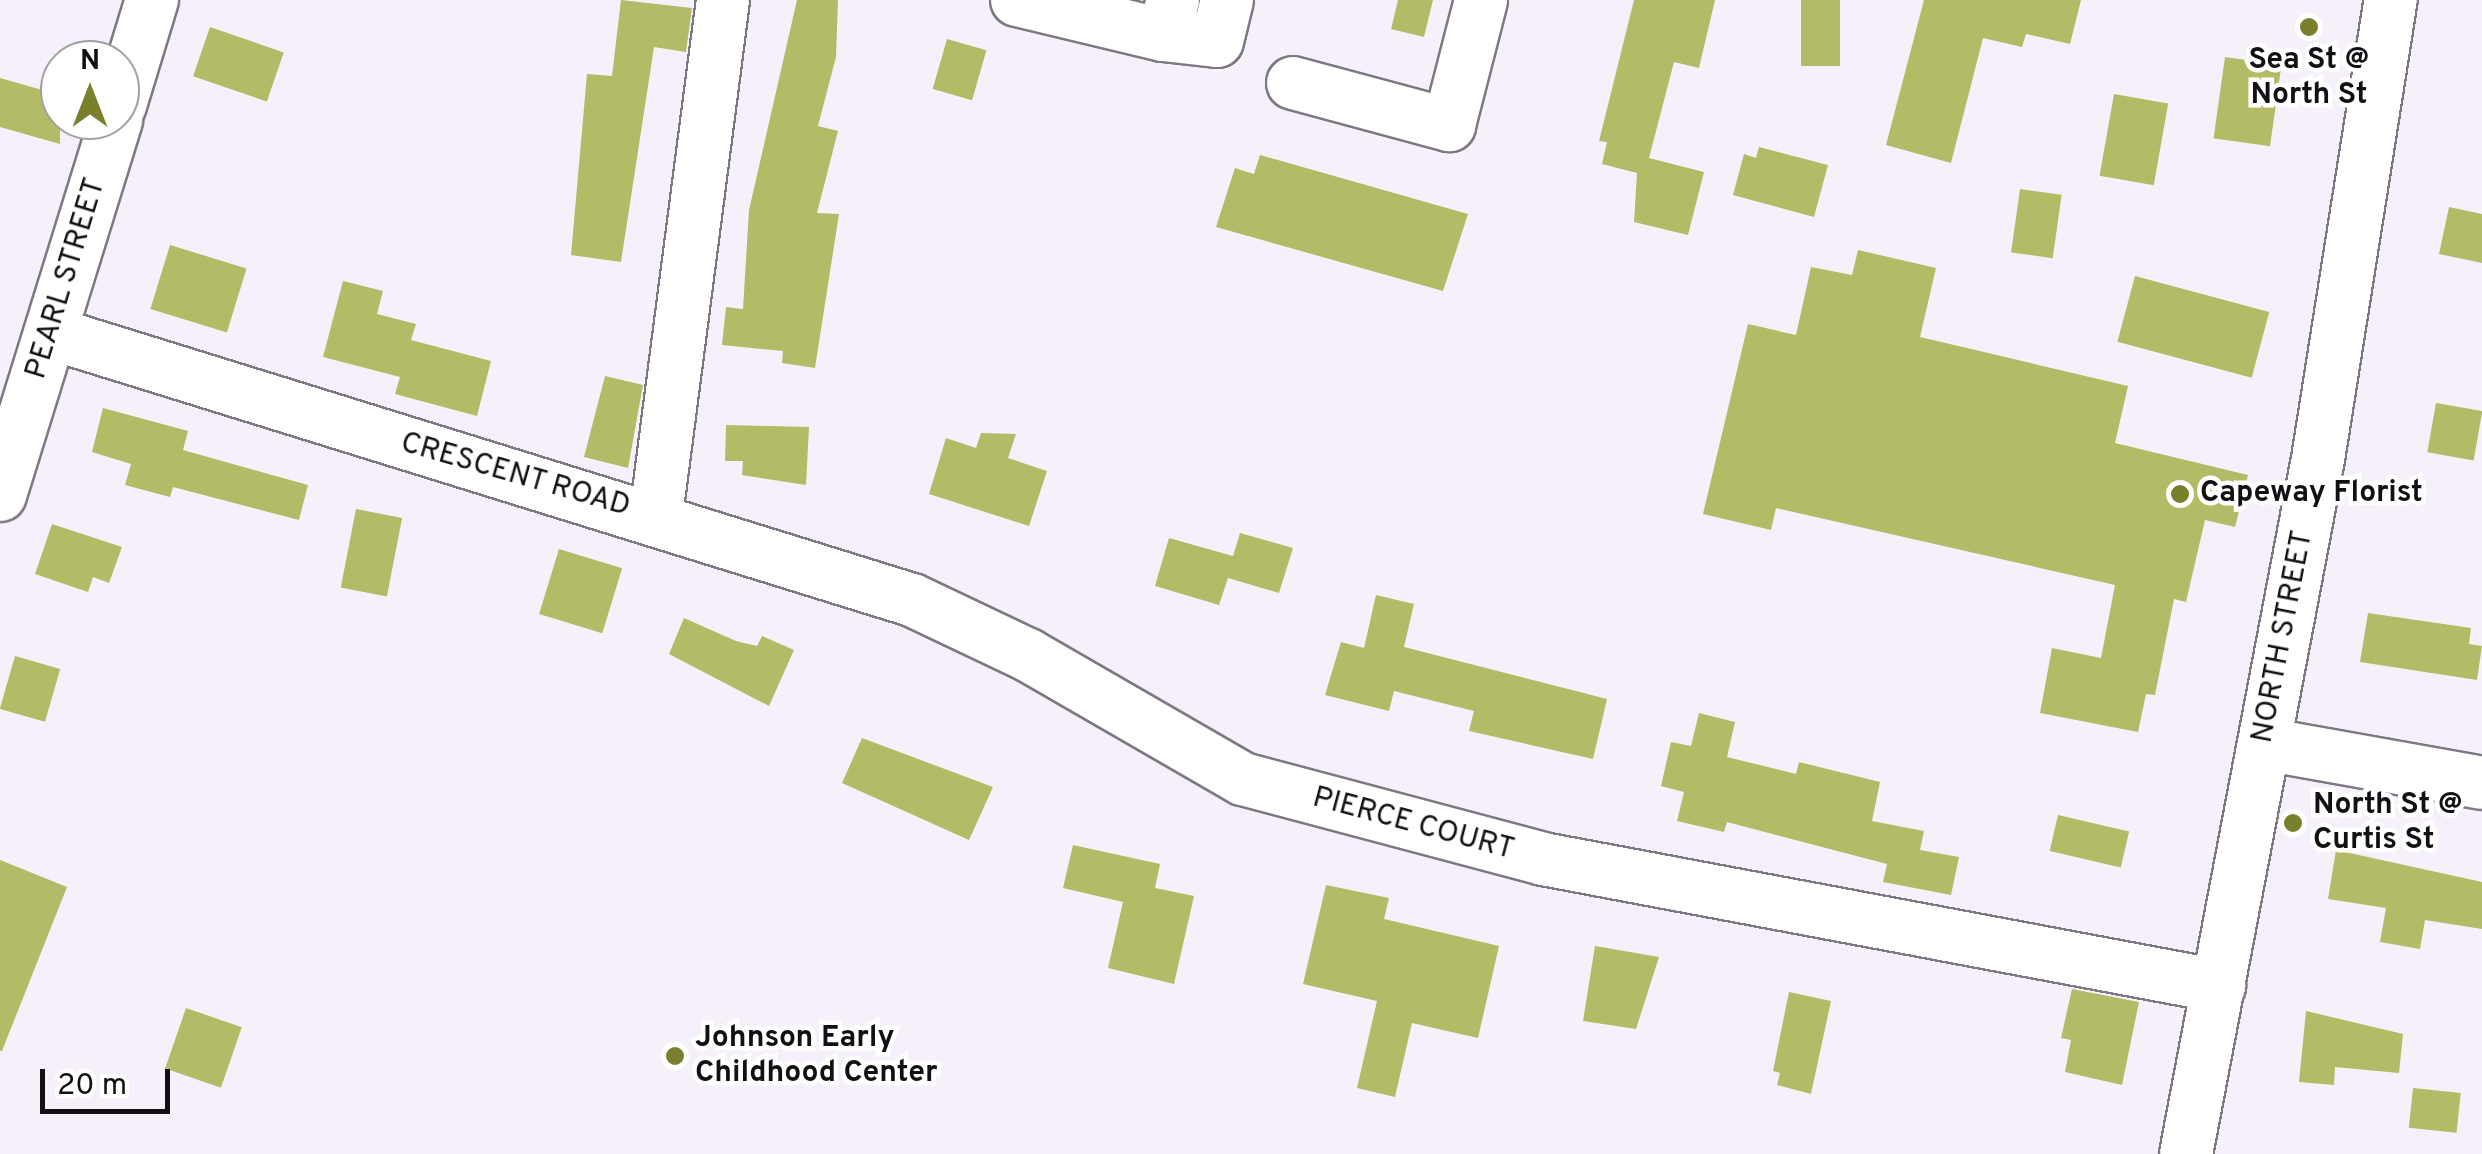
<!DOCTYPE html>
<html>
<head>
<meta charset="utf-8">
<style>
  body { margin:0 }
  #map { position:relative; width:2482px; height:1154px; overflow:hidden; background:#f6f0fb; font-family:Overpass,sans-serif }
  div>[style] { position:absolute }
  .building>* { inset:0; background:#b4bb66; transform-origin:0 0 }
  .roads { filter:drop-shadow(2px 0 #7d7881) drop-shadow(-2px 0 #7d7881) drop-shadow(0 2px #7d7881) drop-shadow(0 -2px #7d7881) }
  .minor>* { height:52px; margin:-26px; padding:0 26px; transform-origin:26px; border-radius:26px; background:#fff }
  .dots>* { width:28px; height:28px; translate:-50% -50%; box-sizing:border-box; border:5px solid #fff; border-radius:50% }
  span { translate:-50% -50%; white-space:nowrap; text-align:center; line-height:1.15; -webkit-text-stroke:9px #fff; paint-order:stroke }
  .poi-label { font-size:30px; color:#121014; font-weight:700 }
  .left { translate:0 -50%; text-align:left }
  .street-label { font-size:30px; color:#121014 }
  .north { position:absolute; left:40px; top:40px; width:100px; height:100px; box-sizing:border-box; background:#fff; border:2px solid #a09fa1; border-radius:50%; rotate:0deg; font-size:28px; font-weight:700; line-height:40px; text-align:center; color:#121014 }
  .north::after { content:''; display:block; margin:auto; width:35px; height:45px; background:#797f2a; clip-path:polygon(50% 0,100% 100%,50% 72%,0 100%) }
  .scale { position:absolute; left:40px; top:1069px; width:130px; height:45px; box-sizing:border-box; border:5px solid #121014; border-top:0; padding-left:12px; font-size:30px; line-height:35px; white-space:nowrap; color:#121014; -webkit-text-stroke:8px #fff; paint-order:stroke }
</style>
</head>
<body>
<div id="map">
  <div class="building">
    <i style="clip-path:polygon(621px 0,692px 8px,686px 52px,654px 47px,621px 262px,571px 255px,587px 74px,612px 76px)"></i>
    <i style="clip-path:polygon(797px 0,838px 0,836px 57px,818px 126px,838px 131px,817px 213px,839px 214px,815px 368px,782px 363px,783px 351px,722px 345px,726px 307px,743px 309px,749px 210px)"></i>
    <i style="clip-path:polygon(1398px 0,1433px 0,1424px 37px,1391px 29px)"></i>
    <i style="clip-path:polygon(1634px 0,1715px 0,1699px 68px,1674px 62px,1649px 158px,1704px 172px,1688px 235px,1634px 222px,1637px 173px,1602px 164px,1607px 142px,1599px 141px)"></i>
    <i style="left:1801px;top:0;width:39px;height:66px"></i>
    <i style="clip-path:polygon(1924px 0,2081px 0,2070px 44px,2026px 34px,2022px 47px,1983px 38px,1951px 163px,1886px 145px)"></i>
    <i style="left:210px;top:27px;width:78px;height:52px;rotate:19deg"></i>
    <i style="left:947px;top:39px;width:41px;height:52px;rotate:16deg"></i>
    <i style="left:2225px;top:57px;width:57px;height:82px;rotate:8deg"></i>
    <i style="clip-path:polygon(0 78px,60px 95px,60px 144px,0 127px)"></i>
    <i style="left:2114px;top:94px;width:55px;height:83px;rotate:10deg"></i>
    <i style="clip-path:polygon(1759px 147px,1828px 165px,1814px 217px,1733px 195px,1744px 154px,1756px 158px)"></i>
    <i style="clip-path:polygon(1260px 155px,1468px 214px,1443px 291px,1216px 227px,1235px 168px,1254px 174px)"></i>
    <i style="left:2020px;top:189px;width:42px;height:64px;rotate:8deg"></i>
    <i style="clip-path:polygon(2449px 207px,2482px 214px,2482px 263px,2439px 254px)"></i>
    <i style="left:170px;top:245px;width:80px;height:67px;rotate:17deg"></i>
    <i style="clip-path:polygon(1858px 250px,1936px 268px,1920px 337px,2128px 386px,2115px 443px,2248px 475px,2235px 527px,2205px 520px,2186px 602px,2174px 599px,2155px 695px,2146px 694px,2138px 732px,2040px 713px,2052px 648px,2101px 658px,2115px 585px,1776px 508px,1771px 530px,1703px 514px,1748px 324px,1796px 335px,1811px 267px,1852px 275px)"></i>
    <i style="left:2135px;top:276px;width:139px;height:68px;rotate:15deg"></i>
    <i style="clip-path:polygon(343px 281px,383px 291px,377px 314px,416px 324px,411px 340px,491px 361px,477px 416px,395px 394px,400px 377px,323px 357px)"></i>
    <i style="clip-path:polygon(605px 376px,643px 385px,628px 468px,584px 457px)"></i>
    <i style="left:2436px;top:403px;width:47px;height:50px;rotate:10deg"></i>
    <i style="clip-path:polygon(103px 408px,188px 431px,183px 450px,308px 485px,299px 520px,173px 487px,170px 497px,125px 485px,131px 464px,92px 452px)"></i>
    <i style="clip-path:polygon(726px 425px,809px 427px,806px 485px,742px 475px,743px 461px,725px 461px)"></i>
    <i style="clip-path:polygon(981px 433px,1016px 434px,1008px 458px,1047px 471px,1029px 526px,929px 494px,946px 438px,976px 448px)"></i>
    <i style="left:356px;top:509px;width:47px;height:80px;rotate:11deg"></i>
    <i style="clip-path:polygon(52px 524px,122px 547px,109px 583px,93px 577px,88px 592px,35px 574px)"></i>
    <i style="clip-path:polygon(1240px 533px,1293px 548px,1279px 593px,1228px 578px,1219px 605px,1155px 586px,1169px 538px,1233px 556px)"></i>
    <i style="left:559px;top:549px;width:66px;height:68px;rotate:17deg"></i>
    <i style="clip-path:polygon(1376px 595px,1414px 604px,1404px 647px,1607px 699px,1593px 759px,1469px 731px,1474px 711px,1394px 691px,1389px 711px,1325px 695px,1341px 642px,1364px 648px)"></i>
    <i style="clip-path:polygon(2368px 613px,2471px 628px,2469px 644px,2482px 646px,2477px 680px,2360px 662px)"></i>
    <i style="clip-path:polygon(684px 618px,736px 641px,757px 646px,762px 636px,794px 650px,769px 706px,669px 654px)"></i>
    <i style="left:15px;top:656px;width:47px;height:55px;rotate:16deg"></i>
    <i style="clip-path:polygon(1699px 713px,1735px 722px,1727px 757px,1796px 774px,1799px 762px,1880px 782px,1872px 821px,1924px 831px,1920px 850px,1959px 857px,1951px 895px,1883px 882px,1887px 864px,1727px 822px,1724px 832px,1677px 821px,1684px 792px,1661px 786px,1671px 742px,1691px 746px)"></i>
    <i style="clip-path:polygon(862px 738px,993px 787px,969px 840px,842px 783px)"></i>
    <i style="left:2058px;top:815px;width:73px;height:37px;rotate:13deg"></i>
    <i style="clip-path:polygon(1073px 845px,1160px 864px,1155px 888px,1194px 896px,1174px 984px,1108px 968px,1123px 902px,1063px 888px)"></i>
    <i style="clip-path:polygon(2336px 850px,2482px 882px,2482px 929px,2425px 920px,2420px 949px,2380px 942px,2386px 908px,2328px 899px)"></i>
    <i style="clip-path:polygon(0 860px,67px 887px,2px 1051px,0 1051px)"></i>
    <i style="clip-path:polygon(1326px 885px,1389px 898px,1384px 919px,1499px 946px,1478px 1038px,1412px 1023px,1395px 1097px,1357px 1088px,1377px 1001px,1303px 984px)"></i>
    <i style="clip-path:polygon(1595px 946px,1659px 957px,1636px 1029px,1583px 1021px)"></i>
    <i style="clip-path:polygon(2072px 989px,2139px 1002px,2122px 1085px,2065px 1072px,2071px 1040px,2061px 1038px)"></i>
    <i style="clip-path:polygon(1789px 992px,1831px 1001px,1811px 1094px,1777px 1085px,1780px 1073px,1773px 1071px)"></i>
    <i style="left:186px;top:1008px;width:59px;height:64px;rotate:19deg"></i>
    <i style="clip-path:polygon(2306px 1011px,2403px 1034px,2399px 1073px,2335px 1067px,2334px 1085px,2299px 1082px)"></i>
    <i style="left:2413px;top:1088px;width:48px;height:40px;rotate:6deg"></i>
  </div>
  <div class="roads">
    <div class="minor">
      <i style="left:1017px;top:0;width:150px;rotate:13.5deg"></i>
      <i style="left:1163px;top:35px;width:36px;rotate:-74deg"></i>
      <i style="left:1163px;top:35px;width:54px;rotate:6.3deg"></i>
      <i style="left:1217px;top:41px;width:42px;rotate:-76.3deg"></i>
      <i style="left:1293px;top:83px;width:162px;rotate:15.1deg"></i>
      <i style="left:1449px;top:125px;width:129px;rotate:-75.6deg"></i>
      <i style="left:120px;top:105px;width:110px;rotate:-73.1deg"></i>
      <i style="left:51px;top:333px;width:901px;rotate:17.23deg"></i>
      <i style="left:912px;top:600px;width:128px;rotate:25.4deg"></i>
      <i style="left:1028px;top:655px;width:248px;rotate:30deg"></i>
      <i style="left:1243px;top:779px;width:310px;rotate:14.9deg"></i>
      <i style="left:1543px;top:859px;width:688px;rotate:10.64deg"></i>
      <i style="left:0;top:495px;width:393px;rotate:-72.8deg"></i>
      <i style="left:656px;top:515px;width:519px;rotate:-82.59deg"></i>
      <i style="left:2264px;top:744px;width:221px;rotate:10.1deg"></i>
      <i style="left:2186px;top:1154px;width:707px;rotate:-79.25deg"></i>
      <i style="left:2318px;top:459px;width:465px;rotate:-81deg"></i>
    </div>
  </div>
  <div class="dots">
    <i style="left:2309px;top:27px;background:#797f2a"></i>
    <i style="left:2180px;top:494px;background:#797f2a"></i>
    <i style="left:2293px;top:823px;background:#797f2a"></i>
    <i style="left:675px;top:1056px;background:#797f2a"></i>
  </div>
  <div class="poi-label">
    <span style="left:2309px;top:78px">Sea St @<br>North St</span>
    <span class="left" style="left:2200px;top:494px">Capeway Florist</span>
    <span class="left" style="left:2313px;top:823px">North St @<br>Curtis St</span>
    <span class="left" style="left:695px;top:1056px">Johnson Early<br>Childhood Center</span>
  </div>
  <div class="street-label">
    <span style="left:67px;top:279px;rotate:-73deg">PEARL STREET</span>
    <span style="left:515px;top:476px;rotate:16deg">CRESCENT ROAD</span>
    <span style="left:2284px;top:637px;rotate:-79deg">NORTH STREET</span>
    <span style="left:1413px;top:825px;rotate:15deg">PIERCE COURT</span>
  </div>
  <div class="north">N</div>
  <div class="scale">20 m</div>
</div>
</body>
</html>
